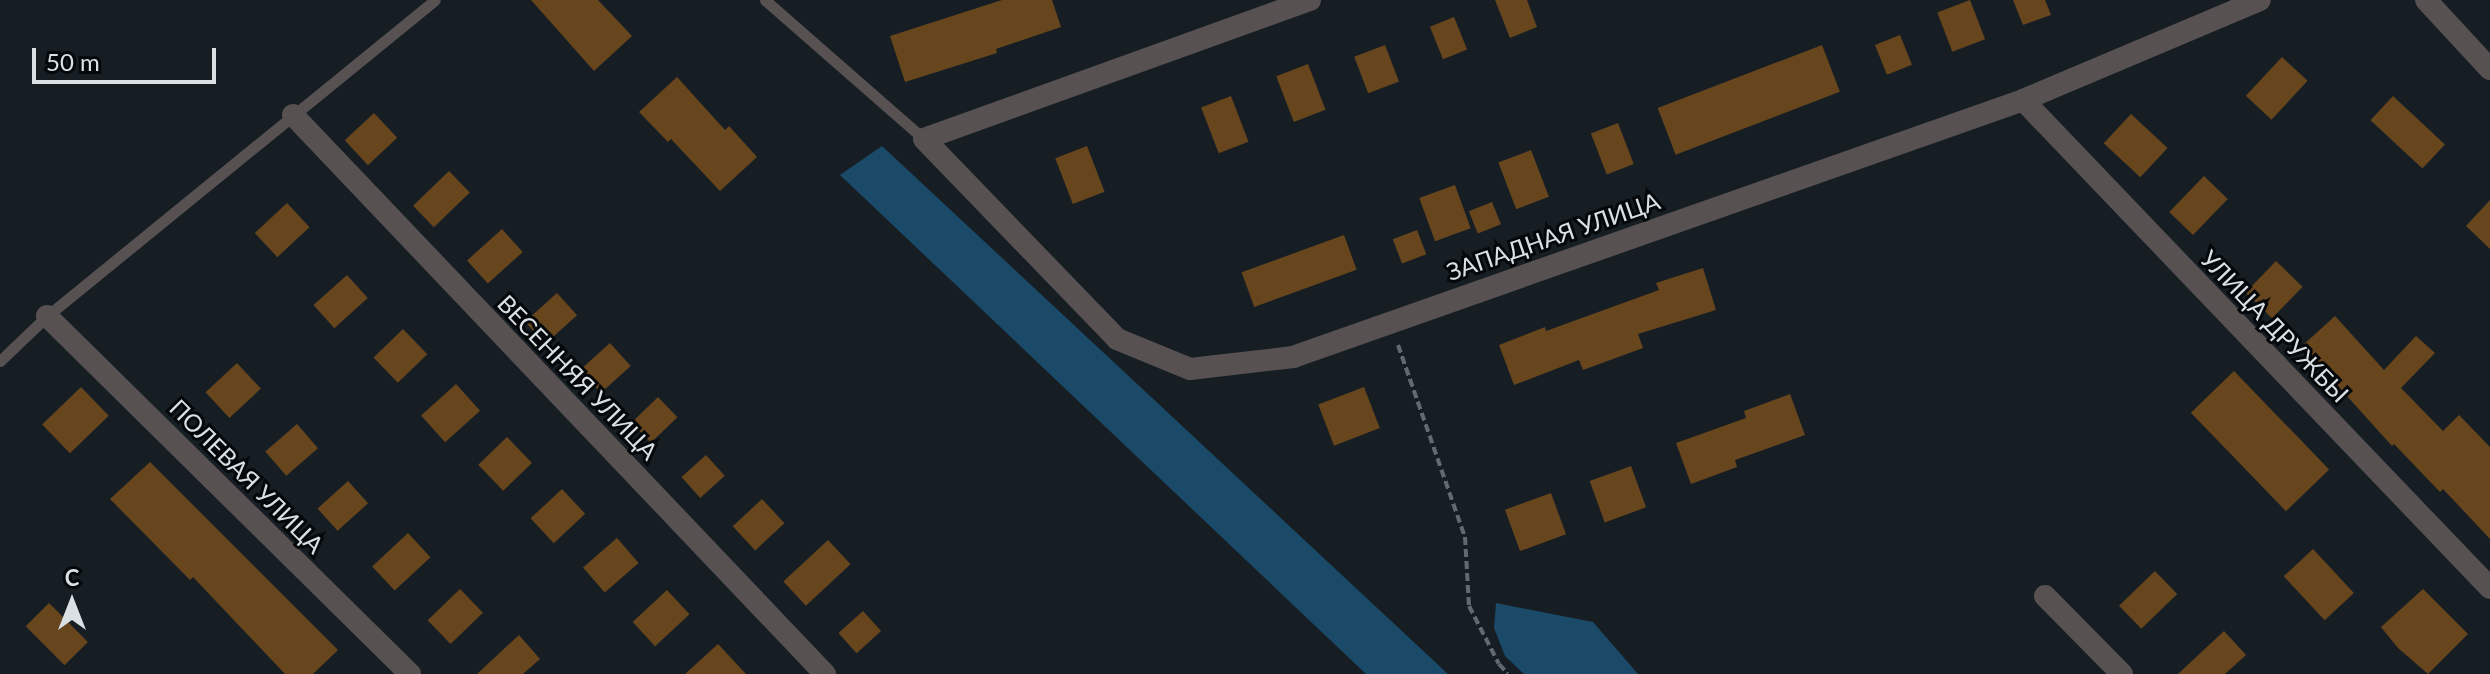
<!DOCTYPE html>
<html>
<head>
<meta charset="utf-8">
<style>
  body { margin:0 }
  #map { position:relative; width:2490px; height:674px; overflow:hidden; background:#161e24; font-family:Lato,sans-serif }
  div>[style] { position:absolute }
  .forest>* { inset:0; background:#1b4a68 }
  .building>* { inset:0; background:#67451d; transform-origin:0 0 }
  .path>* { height:4px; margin-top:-2px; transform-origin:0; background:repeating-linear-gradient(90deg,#636a6f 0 8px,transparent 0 12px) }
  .service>* { height:11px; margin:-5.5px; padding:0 5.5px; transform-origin:5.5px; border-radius:5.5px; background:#575151 }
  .minor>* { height:22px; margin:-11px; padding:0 11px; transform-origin:11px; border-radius:11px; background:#575151 }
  span { translate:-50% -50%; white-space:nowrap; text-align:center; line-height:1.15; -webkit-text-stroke:6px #05080a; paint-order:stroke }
  .street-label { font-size:24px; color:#dae0e4 }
  .north { position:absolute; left:32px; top:562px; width:80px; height:80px; -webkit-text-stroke:6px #05080a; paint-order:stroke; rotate:0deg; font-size:22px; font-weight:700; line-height:32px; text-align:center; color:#dae0e4 }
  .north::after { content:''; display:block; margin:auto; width:28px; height:36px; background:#dae0e4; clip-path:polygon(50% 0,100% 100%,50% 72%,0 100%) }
  .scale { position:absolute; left:32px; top:48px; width:184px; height:36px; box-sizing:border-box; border:4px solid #dae0e4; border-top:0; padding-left:10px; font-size:24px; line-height:28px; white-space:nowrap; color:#dae0e4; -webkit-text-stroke:6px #05080a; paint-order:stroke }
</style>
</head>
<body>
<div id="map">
  <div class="forest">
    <i style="clip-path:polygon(882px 146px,1448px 674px,1366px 674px,840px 175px)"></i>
    <i style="clip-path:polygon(1496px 603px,1593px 622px,1638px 674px,1524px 674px,1505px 656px,1494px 628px)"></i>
  </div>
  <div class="building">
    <i style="clip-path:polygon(531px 0,598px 0,632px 36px,594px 71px)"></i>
    <i style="clip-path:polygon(1002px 0,1052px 0,1061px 27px,996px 49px,997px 53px,905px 82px,890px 36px)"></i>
    <i style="clip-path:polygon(1495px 0,1527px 0,1537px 27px,1510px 38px)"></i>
    <i style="left:1970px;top:0;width:42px;height:35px;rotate:69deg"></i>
    <i style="clip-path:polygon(2013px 0,2045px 0,2051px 15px,2023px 25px)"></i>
    <i style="left:1454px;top:17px;width:35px;height:26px;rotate:68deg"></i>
    <i style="left:1900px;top:35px;width:32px;height:27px;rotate:68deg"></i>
    <i style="left:1385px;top:45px;width:39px;height:33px;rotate:69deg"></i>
    <i style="left:1822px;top:45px;width:50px;height:176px;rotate:69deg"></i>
    <i style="left:2282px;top:57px;width:35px;height:53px;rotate:43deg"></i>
    <i style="left:1308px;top:64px;width:49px;height:34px;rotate:69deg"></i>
    <i style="clip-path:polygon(677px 77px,725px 130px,729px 126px,757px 157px,720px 191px,671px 139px,668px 142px,639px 112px)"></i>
    <i style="left:1231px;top:96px;width:49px;height:32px;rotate:69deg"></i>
    <i style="left:2393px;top:96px;width:71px;height:33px;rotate:43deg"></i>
    <i style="left:374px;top:113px;width:34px;height:40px;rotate:47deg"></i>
    <i style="left:2131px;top:114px;width:50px;height:40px;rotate:43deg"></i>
    <i style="left:1618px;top:123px;width:44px;height:29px;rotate:69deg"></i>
    <i style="left:1087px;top:146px;width:49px;height:34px;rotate:69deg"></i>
    <i style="left:1531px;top:150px;width:50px;height:35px;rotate:69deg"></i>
    <i style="left:449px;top:171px;width:30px;height:50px;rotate:46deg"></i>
    <i style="left:2204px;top:176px;width:33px;height:50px;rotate:44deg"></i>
    <i style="left:1455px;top:185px;width:46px;height:38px;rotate:70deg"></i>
    <i style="clip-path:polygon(2490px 200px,2490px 249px,2466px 226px)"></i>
    <i style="left:1492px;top:202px;width:24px;height:25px;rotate:68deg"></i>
    <i style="left:287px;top:203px;width:33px;height:44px;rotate:47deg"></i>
    <i style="left:502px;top:229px;width:31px;height:47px;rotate:48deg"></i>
    <i style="left:1417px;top:230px;width:26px;height:26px;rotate:69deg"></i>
    <i style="left:1344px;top:235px;width:37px;height:109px;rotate:70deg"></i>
    <i style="left:2276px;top:261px;width:37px;height:44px;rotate:44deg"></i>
    <i style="clip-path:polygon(1703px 268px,1716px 310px,1638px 334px,1643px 348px,1583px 370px,1579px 360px,1514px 385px,1499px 345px,1545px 327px,1546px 331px,1659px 290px,1656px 283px)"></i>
    <i style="left:347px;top:275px;width:31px;height:45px;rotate:48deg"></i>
    <i style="left:557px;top:293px;width:30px;height:43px;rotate:48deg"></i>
    <i style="clip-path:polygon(2335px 316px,2384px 370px,2416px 336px,2435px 353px,2401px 388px,2443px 431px,2459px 415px,2490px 447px,2490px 539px,2443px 489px,2440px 492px,2394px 444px,2392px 446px,2302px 346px)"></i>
    <i style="left:403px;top:329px;width:35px;height:41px;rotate:46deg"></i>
    <i style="left:610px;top:343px;width:31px;height:40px;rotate:48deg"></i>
    <i style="left:237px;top:363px;width:35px;height:43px;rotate:47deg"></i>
    <i style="left:2234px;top:371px;width:137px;height:60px;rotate:46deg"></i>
    <i style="left:456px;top:384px;width:36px;height:47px;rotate:48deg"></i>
    <i style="left:81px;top:387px;width:40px;height:54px;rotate:46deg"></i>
    <i style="left:1364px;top:387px;width:44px;height:49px;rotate:69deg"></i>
    <i style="clip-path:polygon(1790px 394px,1805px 435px,1735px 460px,1737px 467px,1691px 484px,1676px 443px,1746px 418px,1744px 411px)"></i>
    <i style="left:658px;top:397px;width:28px;height:37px;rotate:46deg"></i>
    <i style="left:297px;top:424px;width:32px;height:42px;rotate:49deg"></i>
    <i style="left:507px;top:437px;width:36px;height:40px;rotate:46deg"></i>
    <i style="left:706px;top:455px;width:28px;height:33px;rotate:48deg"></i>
    <i style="clip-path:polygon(150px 462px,338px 650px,313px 674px,285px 674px,193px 577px,190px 580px,110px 499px)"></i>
    <i style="left:1631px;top:466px;width:44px;height:44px;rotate:70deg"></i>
    <i style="left:348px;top:481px;width:30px;height:41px;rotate:48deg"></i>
    <i style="left:562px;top:489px;width:34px;height:43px;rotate:47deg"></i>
    <i style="left:1551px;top:493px;width:44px;height:49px;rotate:70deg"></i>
    <i style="left:762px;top:499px;width:33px;height:40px;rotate:47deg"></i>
    <i style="left:408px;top:533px;width:33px;height:49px;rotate:47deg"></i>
    <i style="left:617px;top:538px;width:33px;height:45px;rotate:49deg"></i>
    <i style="left:828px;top:540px;width:33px;height:61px;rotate:47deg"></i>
    <i style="left:2313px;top:549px;width:60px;height:40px;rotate:47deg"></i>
    <i style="left:2155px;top:571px;width:32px;height:50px;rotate:46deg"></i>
    <i style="left:460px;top:589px;width:33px;height:45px;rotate:46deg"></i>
    <i style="clip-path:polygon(2423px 589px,2468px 634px,2428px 674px,2398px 648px,2381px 627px)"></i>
    <i style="left:667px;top:590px;width:33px;height:47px;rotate:47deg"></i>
    <i style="left:49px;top:603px;width:55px;height:33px;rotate:45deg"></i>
    <i style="left:863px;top:611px;width:27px;height:33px;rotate:48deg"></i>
    <i style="clip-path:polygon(2224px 631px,2246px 655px,2225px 674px,2178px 674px)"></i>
    <i style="clip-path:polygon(519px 635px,540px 659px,523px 674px,477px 674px)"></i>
    <i style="clip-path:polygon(718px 644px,746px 674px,685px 674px)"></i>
  </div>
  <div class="path">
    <i style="left:1398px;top:345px;width:203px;rotate:70.8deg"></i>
    <i style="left:1465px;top:537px;width:69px;rotate:86.7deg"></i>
    <i style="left:1469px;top:606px;width:65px;rotate:62.7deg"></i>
    <i style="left:1499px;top:664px;width:13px;rotate:48deg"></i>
  </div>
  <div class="service">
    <i style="left:765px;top:0;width:211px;rotate:41.2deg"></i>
    <i style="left:0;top:361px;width:65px;rotate:-43.8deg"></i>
    <i style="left:47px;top:316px;width:500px;rotate:-39.16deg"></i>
  </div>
  <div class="minor">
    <i style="left:1310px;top:0;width:410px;rotate:160.2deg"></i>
    <i style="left:924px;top:139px;width:278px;rotate:46deg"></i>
    <i style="left:1117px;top:339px;width:79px;rotate:22.3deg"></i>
    <i style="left:1190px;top:369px;width:104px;rotate:-6.6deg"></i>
    <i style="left:1293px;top:357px;width:774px;rotate:-19.39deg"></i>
    <i style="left:2023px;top:100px;width:257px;rotate:-22.9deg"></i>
    <i style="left:2426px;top:0;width:94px;rotate:47.2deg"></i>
    <i style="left:2023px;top:100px;width:675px;rotate:46.26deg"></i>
    <i style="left:293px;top:115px;width:772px;rotate:46.42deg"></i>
    <i style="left:47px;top:316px;width:510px;rotate:44.6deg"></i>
    <i style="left:2045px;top:596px;width:110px;rotate:45.4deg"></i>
  </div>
  <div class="street-label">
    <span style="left:1553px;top:236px;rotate:-19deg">ЗАПАДНАЯ УЛИЦА</span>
    <span style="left:2275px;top:326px;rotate:46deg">УЛИЦА ДРУЖБЫ</span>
    <span style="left:578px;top:377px;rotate:46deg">ВЕСЕННЯЯ УЛИЦА</span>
    <span style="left:247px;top:476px;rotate:45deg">ПОЛЕВАЯ УЛИЦА</span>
  </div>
  <div class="north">С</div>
  <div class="scale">50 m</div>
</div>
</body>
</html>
